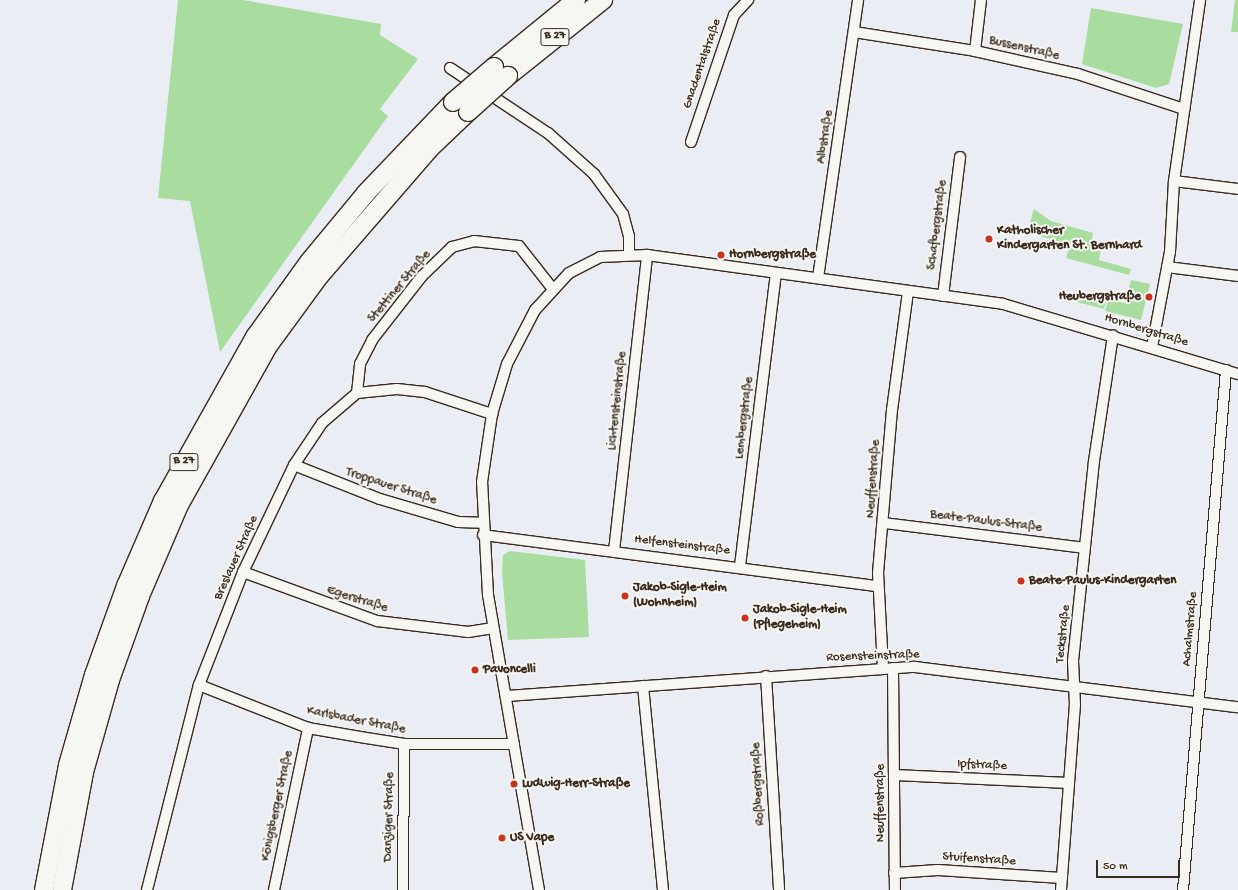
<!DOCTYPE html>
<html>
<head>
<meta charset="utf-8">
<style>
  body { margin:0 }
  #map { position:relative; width:1238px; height:890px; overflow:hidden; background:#eaedf3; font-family:"Gochi Hand",sans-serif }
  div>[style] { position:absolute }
  .green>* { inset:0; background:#a8dd9f }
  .roads { filter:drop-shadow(1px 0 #3b2a1e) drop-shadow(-1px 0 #3b2a1e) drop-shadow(0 1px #3b2a1e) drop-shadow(0 -1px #3b2a1e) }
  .street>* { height:10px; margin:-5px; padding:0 5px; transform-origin:5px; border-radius:5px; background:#f6f6f2 }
  .highway>* { height:18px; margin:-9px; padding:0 9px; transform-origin:9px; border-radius:9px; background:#f6f6f2 }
  .bridges { filter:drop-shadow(1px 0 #3b2a1e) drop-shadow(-1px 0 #3b2a1e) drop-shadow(0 1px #3b2a1e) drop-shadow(0 -1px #3b2a1e) }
  .highway-bridge>* { height:18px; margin:-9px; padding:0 9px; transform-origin:9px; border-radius:9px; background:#f6f6f2 }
  .dots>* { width:11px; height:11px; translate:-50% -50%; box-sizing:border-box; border:2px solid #f6f6f2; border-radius:50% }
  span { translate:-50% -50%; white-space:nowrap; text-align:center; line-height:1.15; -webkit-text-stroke:4px #f6f6f2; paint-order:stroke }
  .shield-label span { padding:1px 3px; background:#f6f6f2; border:1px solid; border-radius:3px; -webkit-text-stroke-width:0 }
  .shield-label { font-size:12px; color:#3b2a1e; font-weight:700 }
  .street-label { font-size:13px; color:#3b2a1e }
  .poi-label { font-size:13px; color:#3b2a1e; font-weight:700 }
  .left { translate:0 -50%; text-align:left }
  .right { translate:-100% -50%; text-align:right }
  .scale { position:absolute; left:1096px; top:860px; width:84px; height:18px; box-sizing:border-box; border:2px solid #3b2a1e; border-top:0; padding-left:5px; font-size:12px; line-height:14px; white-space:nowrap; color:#3b2a1e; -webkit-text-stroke:3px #f6f6f2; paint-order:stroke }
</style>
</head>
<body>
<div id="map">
  <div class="green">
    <i style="clip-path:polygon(178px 0,243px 0,381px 24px,380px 35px,418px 59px,380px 109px,388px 116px,220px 352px,190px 201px,158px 198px)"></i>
    <i style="clip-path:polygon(1235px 0,1238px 0,1238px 32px,1231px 32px)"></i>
    <i style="clip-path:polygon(1091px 8px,1183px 24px,1169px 84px,1156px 88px,1082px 64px)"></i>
    <i style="clip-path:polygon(1034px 209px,1051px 221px,1093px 233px,1092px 240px,1102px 243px,1099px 260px,1131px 269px,1129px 275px,1066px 258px,1070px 245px,1027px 232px)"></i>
    <i style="clip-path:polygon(1131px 280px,1150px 284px,1141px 320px,1105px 311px,1108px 300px,1125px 303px)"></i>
    <i style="clip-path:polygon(1080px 292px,1107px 297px,1104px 309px,1077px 302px)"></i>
    <i style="clip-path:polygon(510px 551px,585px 560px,589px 637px,508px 640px,502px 573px,503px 555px)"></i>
  </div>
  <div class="roads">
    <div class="street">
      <i style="left:854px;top:32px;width:122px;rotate:8.9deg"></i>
      <i style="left:975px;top:51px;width:106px;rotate:12.6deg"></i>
      <i style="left:1078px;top:74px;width:112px;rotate:18.3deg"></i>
      <i style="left:975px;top:51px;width:51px;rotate:-83.3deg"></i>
      <i style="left:450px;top:68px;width:118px;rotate:33.6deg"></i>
      <i style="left:548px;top:133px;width:62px;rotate:41.7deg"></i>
      <i style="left:594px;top:174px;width:49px;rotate:54.1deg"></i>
      <i style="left:623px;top:214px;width:23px;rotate:75deg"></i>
      <i style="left:629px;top:236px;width:18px;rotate:90deg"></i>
      <i style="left:691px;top:142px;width:134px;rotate:-71.3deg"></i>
      <i style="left:734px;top:15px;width:21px;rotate:-47deg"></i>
      <i style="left:1174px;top:181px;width:64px;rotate:7.1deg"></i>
      <i style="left:1167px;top:267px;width:72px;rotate:7.2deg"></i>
      <i style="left:818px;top:278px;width:281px;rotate:-81.8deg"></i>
      <i style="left:943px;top:296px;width:140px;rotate:-83deg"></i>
      <i style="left:1152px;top:347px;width:97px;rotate:-79.3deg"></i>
      <i style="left:1170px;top:252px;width:71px;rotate:-86.8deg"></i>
      <i style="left:1174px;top:181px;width:183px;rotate:-81.8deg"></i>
      <i style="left:357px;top:393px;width:29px;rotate:-84deg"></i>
      <i style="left:360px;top:364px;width:27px;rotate:-63deg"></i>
      <i style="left:372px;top:340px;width:81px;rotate:-52deg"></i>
      <i style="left:422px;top:276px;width:42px;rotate:-44deg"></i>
      <i style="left:452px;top:247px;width:23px;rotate:-15deg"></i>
      <i style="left:474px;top:241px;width:45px;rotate:6.3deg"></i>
      <i style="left:519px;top:246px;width:53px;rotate:51.8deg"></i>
      <i style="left:294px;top:465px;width:92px;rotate:21.6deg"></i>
      <i style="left:380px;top:499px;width:81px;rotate:16.4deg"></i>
      <i style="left:458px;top:522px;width:24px;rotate:2deg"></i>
      <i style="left:884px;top:523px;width:202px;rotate:7.1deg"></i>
      <i style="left:483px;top:535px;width:397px;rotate:7.4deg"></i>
      <i style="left:614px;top:551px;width:298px;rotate:-83.6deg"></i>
      <i style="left:740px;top:566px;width:294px;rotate:-83deg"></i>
      <i style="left:243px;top:572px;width:143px;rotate:20.1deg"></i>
      <i style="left:377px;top:621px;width:92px;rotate:6.9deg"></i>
      <i style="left:468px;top:632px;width:24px;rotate:-9deg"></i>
      <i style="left:883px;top:668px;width:95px;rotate:-93deg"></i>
      <i style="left:878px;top:573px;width:164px;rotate:-85.1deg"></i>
      <i style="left:892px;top:410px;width:120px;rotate:-82.3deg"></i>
      <i style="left:893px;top:668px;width:222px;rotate:89.5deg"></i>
      <i style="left:766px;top:676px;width:214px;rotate:86.5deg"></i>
      <i style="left:199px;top:685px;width:117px;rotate:21.5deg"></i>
      <i style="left:308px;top:728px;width:53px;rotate:9.8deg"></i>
      <i style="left:360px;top:737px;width:45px;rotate:9deg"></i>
      <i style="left:404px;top:744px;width:110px"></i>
      <i style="left:643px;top:686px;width:205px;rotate:84.4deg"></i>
      <i style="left:507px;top:696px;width:409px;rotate:-4.1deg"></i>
      <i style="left:915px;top:667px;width:325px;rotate:7.1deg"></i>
      <i style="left:894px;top:775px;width:175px;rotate:2.6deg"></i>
      <i style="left:894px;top:873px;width:44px;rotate:-3.9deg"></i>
      <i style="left:938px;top:870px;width:124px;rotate:3.7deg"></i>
      <i style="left:147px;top:890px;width:211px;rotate:-75.8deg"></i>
      <i style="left:199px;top:685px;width:121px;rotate:-68.7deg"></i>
      <i style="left:243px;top:572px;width:119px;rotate:-64.5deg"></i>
      <i style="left:294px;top:465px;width:50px;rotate:-56.3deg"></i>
      <i style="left:322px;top:423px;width:46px;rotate:-40.6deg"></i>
      <i style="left:357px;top:393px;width:40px;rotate:-5.7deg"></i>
      <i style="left:397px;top:389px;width:28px;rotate:6deg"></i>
      <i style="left:425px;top:392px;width:71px;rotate:18.2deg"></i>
      <i style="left:274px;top:890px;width:166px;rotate:-78.1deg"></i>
      <i style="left:403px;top:890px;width:146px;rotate:-89.6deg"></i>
      <i style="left:539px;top:890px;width:299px;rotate:-99.8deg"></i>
      <i style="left:488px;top:595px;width:113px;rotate:-93deg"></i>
      <i style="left:482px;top:482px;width:69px;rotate:-81.6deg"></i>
      <i style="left:492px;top:414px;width:52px;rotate:-73.3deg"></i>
      <i style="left:507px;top:364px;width:61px;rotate:-62.6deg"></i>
      <i style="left:535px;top:310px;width:50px;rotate:-47.4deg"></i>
      <i style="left:569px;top:273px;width:35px;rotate:-27deg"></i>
      <i style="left:600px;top:257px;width:47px;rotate:-2.4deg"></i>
      <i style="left:647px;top:255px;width:359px;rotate:7.8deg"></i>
      <i style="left:1003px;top:304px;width:245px;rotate:16.6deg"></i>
      <i style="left:1061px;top:890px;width:186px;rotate:-85.7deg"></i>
      <i style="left:1075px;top:705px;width:44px;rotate:-92.6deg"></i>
      <i style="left:1073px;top:661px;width:201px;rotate:-84deg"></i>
      <i style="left:1094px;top:461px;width:127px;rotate:-81.4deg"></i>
      <i style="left:1183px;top:890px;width:522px;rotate:-85.27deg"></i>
    </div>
    <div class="highway">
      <i style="left:494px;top:67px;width:106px;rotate:-39.3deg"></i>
      <i style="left:508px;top:76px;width:122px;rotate:-38.7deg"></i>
      <i style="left:44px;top:890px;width:127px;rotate:-79.1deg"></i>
      <i style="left:68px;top:765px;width:94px;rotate:-73.9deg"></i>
      <i style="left:94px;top:675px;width:95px;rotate:-70.2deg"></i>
      <i style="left:126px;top:586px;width:93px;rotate:-66.5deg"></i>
      <i style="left:163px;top:501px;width:188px;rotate:-60.7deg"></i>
      <i style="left:255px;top:337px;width:92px;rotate:-54.2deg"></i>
      <i style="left:309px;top:262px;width:89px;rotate:-50.4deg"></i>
      <i style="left:366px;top:193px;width:126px;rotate:-46.3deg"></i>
      <i style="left:62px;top:890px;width:120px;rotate:-79.4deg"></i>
      <i style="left:84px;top:772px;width:96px;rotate:-74.2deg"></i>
      <i style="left:110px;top:680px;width:89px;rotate:-70.3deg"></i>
      <i style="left:140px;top:596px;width:99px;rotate:-66.8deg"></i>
      <i style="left:179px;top:505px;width:182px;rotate:-60.8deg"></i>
      <i style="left:268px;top:346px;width:88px;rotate:-53.8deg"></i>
      <i style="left:320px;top:275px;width:167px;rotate:-49.1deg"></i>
      <i style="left:429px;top:149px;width:54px;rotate:-43.5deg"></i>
    </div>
  </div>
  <div class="bridges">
    <div class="highway-bridge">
      <i style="left:453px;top:102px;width:54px;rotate:-40.5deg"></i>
      <i style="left:468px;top:112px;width:54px;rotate:-42deg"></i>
    </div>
  </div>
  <div class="dots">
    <i style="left:989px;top:239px;background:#c8321e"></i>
    <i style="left:721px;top:255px;background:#c8321e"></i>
    <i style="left:1149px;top:297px;background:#c8321e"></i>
    <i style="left:1021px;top:581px;background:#c8321e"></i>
    <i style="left:625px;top:596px;background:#c8321e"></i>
    <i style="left:745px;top:618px;background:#c8321e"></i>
    <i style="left:475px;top:670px;background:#c8321e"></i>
    <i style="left:514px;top:784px;background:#c8321e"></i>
    <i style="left:502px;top:838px;background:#c8321e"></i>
  </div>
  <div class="shield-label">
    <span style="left:555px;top:37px">B 27</span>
    <span style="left:184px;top:462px">B 27</span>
  </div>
  <div class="street-label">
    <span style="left:1024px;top:49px;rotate:13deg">Bussenstraße</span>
    <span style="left:703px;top:64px;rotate:-71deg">Gnadentalstraße</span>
    <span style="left:826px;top:137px;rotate:-82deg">Albstraße</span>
    <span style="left:938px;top:225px;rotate:-83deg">Schafbergstraße</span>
    <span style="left:400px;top:287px;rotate:-50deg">Stettiner Straße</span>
    <span style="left:1146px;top:331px;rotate:17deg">Hornbergstraße</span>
    <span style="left:618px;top:401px;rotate:-84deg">Lichtensteinstraße</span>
    <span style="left:745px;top:418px;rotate:-83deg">Lembergstraße</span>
    <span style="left:874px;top:479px;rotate:-86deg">Neuffenstraße</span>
    <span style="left:391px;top:487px;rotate:18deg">Troppauer Straße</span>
    <span style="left:986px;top:522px;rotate:7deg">Beate-Paulus-Straße</span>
    <span style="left:682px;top:546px;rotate:7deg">Helfensteinstraße</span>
    <span style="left:237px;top:558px;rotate:-66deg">Breslauer Straße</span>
    <span style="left:357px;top:600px;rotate:17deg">Egerstraße</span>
    <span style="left:1191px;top:629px;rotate:-85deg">Achalmstraße</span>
    <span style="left:1064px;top:634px;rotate:-84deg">Teckstraße</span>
    <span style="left:873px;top:657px;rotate:-2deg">Rosensteinstraße</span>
    <span style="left:356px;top:721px;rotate:11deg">Karlsbader Straße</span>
    <span style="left:982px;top:766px;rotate:3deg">Ipfstraße</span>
    <span style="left:759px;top:784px;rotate:-93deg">Roßbergstraße</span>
    <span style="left:881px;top:803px;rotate:-90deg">Neuffenstraße</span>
    <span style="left:278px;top:806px;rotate:-78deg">Königsberger Straße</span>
    <span style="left:390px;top:817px;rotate:-89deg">Danziger Straße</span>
    <span style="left:979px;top:860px;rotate:4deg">Stuifenstraße</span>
  </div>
  <div class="poi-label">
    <span class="left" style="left:997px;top:239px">Katholischer<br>Kindergarten St. Bernhard</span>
    <span class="left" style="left:729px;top:255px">Hornbergstraße</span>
    <span class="right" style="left:1141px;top:297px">Heubergstraße</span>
    <span class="left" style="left:1029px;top:581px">Beate-Paulus-Kindergarten</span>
    <span class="left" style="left:633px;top:596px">Jakob-Sigle-Heim<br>(Wohnheim)</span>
    <span class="left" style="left:753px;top:618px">Jakob-Sigle-Heim<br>(Pflegeheim)</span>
    <span class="left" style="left:483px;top:670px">Pavoncelli</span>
    <span class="left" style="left:522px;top:784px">Ludwig-Herr-Straße</span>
    <span class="left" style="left:510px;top:838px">US Vape</span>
  </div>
  <div class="scale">50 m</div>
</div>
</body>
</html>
